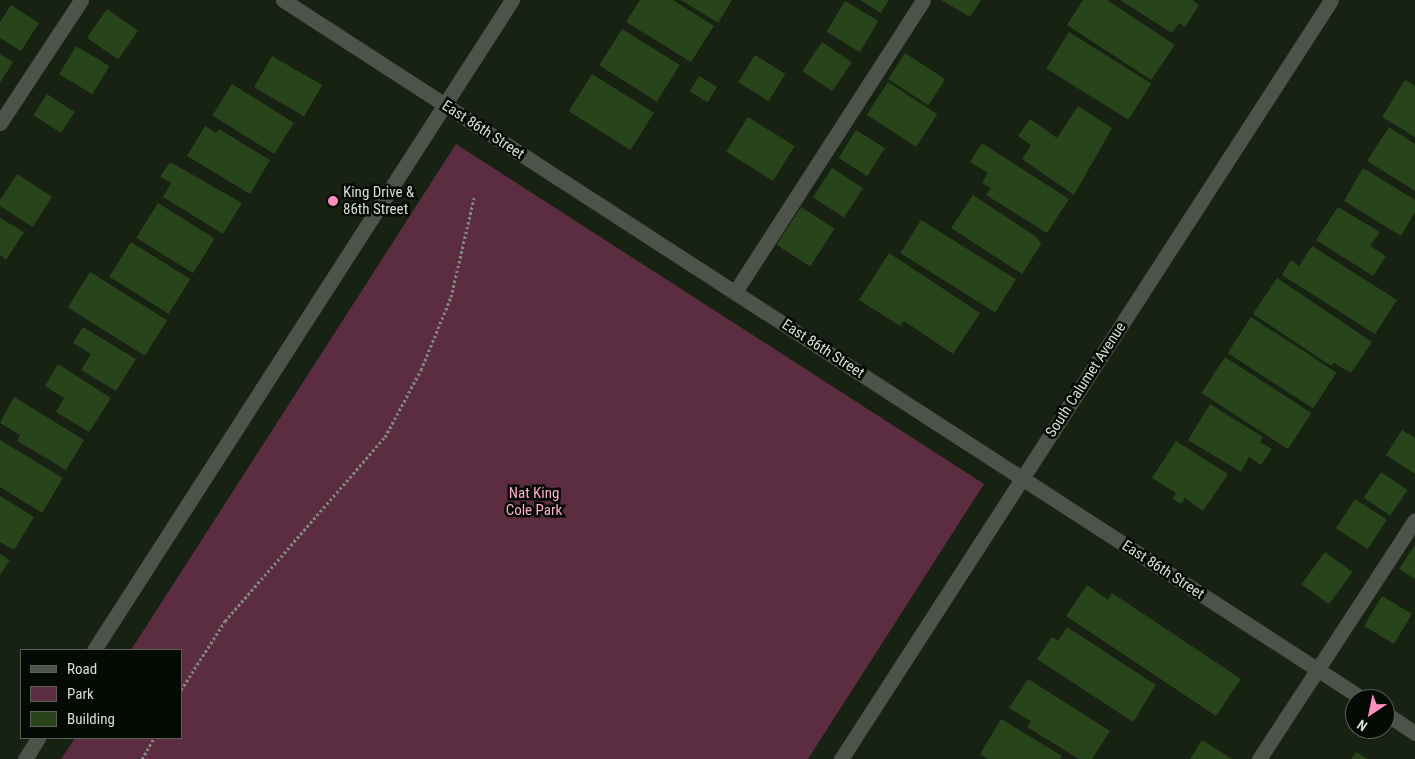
<!DOCTYPE html>
<html>
<head>
<meta charset="utf-8">
<style>
  body { margin:0 }
  #map { position:relative; width:1415px; height:759px; overflow:hidden; background:#172212; font-family:"Roboto Condensed",sans-serif }
  div>[style] { position:absolute }
  .green>* { inset:0; background:#5c2d41 }
  .building>* { inset:0; background:#28441b; transform-origin:0 0 }
  .path>* { height:3px; margin-top:-1.5px; transform-origin:0; background:repeating-linear-gradient(90deg,#80897d 0 2.5px,transparent 0 5px) }
  .minor>* { height:15px; margin:-7.5px; padding:0 7.5px; transform-origin:7.5px; border-radius:7.5px; background:#4d534b }
  .dots>* { width:14px; height:14px; translate:-50% -50%; box-sizing:border-box; border:2px solid #060a04; border-radius:50% }
  span { translate:-50% -50%; white-space:nowrap; text-align:center; line-height:1.15; -webkit-text-stroke:5px #060a04; paint-order:stroke }
  .street-label { font-size:15px; color:#d8dfd5 }
  .poi-label { font-size:15px; color:#d8dfd5 }
  .left { translate:0 -50%; text-align:left }
  .park-label { font-size:15px; color:#feaccd }
  .legend { position:absolute; left:20px; top:649px; width:162px; height:90px; box-sizing:border-box; background:#060a04; border:1px solid #5a5f58; margin:0; padding:6px 9px; list-style:none; font-size:15px; color:#d8dfd5 }
  .legend li { display:flex; align-items:center; gap:10px; height:25px }
  .legend b { width:25px; border:1px solid #5a5f58 }
  .north { position:absolute; left:1345px; top:689px; width:50px; height:50px; box-sizing:border-box; background:#060a04; border:1px solid #5a5f58; border-radius:50%; rotate:214deg; font-size:14px; font-weight:700; line-height:20px; text-align:center; color:#d8dfd5 }
  .north::after { content:''; display:block; margin:auto; width:18px; height:22px; background:#fe8ebe; clip-path:polygon(50% 0,100% 100%,50% 72%,0 100%) }
</style>
</head>
<body>
<div id="map">
  <div class="green">
    <i style="clip-path:polygon(456px 144px,984px 484px,808px 759px,61px 759px,75px 738px,181px 738px,181px 650px,131px 650px)"></i>
  </div>
  <div class="building">
    <i style="clip-path:polygon(640px 0,673px 0,714px 26px,691px 62px,626px 22px)"></i>
    <i style="clip-path:polygon(681px 0,732px 0,718px 23px)"></i>
    <i style="clip-path:polygon(860px 0,889px 0,881px 13px)"></i>
    <i style="clip-path:polygon(941px 0,981px 0,970px 17px)"></i>
    <i style="clip-path:polygon(1083px 0,1107px 0,1175px 45px,1151px 80px,1067px 25px)"></i>
    <i style="clip-path:polygon(1120px 0,1192px 0,1199px 5px,1185px 27px,1179px 23px,1172px 33px)"></i>
    <i style="left:845px;top:1px;width:39px;height:36px;rotate:31deg"></i>
    <i style="clip-path:polygon(11px 5px,39px 23px,21px 51px,0 38px,0 22px)"></i>
    <i style="left:107px;top:9px;width:38px;height:35px;rotate:35deg"></i>
    <i style="left:622px;top:29px;width:68px;height:43px;rotate:32deg"></i>
    <i style="left:1069px;top:32px;width:97px;height:43px;rotate:32deg"></i>
    <i style="left:822px;top:42px;width:36px;height:35px;rotate:34deg"></i>
    <i style="left:76px;top:46px;width:39px;height:33px;rotate:31deg"></i>
    <i style="left:905px;top:53px;width:48px;height:31px;rotate:33deg"></i>
    <i style="clip-path:polygon(0 54px,13px 62px,0 83px)"></i>
    <i style="left:755px;top:55px;width:36px;height:32px;rotate:32deg"></i>
    <i style="left:272px;top:56px;width:58px;height:36px;rotate:30deg"></i>
    <i style="left:592px;top:74px;width:73px;height:44px;rotate:32deg"></i>
    <i style="left:699px;top:76px;width:21px;height:18px;rotate:31deg"></i>
    <i style="clip-path:polygon(1405px 80px,1415px 86px,1415px 137px,1382px 117px)"></i>
    <i style="left:888px;top:82px;width:59px;height:39px;rotate:33deg"></i>
    <i style="left:232px;top:84px;width:73px;height:37px;rotate:32deg"></i>
    <i style="left:47px;top:94px;width:33px;height:25px;rotate:33deg"></i>
    <i style="clip-path:polygon(1078px 106px,1112px 128px,1074px 195px,1022px 159px,1031px 145px,1018px 136px,1030px 119px,1057px 138px)"></i>
    <i style="left:748px;top:117px;width:55px;height:41px;rotate:32deg"></i>
    <i style="clip-path:polygon(205px 126px,216px 133px,219px 129px,270px 160px,250px 194px,187px 156px)"></i>
    <i style="clip-path:polygon(1389px 127px,1415px 144px,1415px 191px,1367px 161px)"></i>
    <i style="left:856px;top:130px;width:34px;height:33px;rotate:32deg"></i>
    <i style="clip-path:polygon(982px 143px,1069px 199px,1047px 233px,986px 195px,991px 188px,982px 183px,988px 173px,970px 162px)"></i>
    <i style="clip-path:polygon(170px 162px,242px 203px,223px 234px,163px 197px,171px 183px,160px 177px)"></i>
    <i style="left:832px;top:168px;width:37px;height:35px;rotate:33deg"></i>
    <i style="clip-path:polygon(1363px 168px,1415px 200px,1415px 212px,1401px 236px,1344px 201px)"></i>
    <i style="left:17px;top:174px;width:42px;height:36px;rotate:33deg"></i>
    <i style="clip-path:polygon(973px 195px,1038px 238px,1041px 244px,1022px 274px,951px 228px)"></i>
    <i style="left:158px;top:203px;width:67px;height:41px;rotate:32deg"></i>
    <i style="left:801px;top:207px;width:40px;height:45px;rotate:33deg"></i>
    <i style="clip-path:polygon(1338px 207px,1380px 232px,1370px 246px,1386px 256px,1373px 276px,1316px 240px)"></i>
    <i style="clip-path:polygon(0 218px,24px 232px,6px 260px,0 255px)"></i>
    <i style="left:921px;top:220px;width:112px;height:39px;rotate:32deg"></i>
    <i style="left:131px;top:242px;width:70px;height:41px;rotate:32deg"></i>
    <i style="clip-path:polygon(1312px 246px,1397px 300px,1375px 334px,1282px 275px,1291px 260px,1299px 266px)"></i>
    <i style="clip-path:polygon(889px 253px,980px 313px,953px 354px,904px 321px,900px 326px,859px 300px)"></i>
    <i style="left:90px;top:272px;width:91px;height:42px;rotate:32deg"></i>
    <i style="clip-path:polygon(1277px 278px,1372px 342px,1351px 373px,1334px 363px,1331px 366px,1253px 314px)"></i>
    <i style="left:1251px;top:317px;width:102px;height:43px;rotate:33deg"></i>
    <i style="clip-path:polygon(83px 327px,136px 359px,116px 391px,81px 370px,91px 354px,73px 343px)"></i>
    <i style="left:1225px;top:357px;width:103px;height:43px;rotate:33deg"></i>
    <i style="clip-path:polygon(58px 364px,111px 398px,89px 432px,56px 412px,64px 398px,45px 386px)"></i>
    <i style="clip-path:polygon(14px 397px,84px 440px,66px 470px,17px 441px,20px 435px,0 423px)"></i>
    <i style="clip-path:polygon(1210px 404px,1263px 437px,1260px 442px,1272px 449px,1261px 465px,1249px 457px,1241px 472px,1188px 440px)"></i>
    <i style="clip-path:polygon(1402px 430px,1415px 438px,1415px 474px,1386px 455px)"></i>
    <i style="clip-path:polygon(0 440px,63px 478px,42px 513px,0 487px)"></i>
    <i style="clip-path:polygon(1176px 441px,1228px 474px,1203px 511px,1185px 498px,1181px 504px,1173px 499px,1176px 493px,1152px 478px)"></i>
    <i style="left:1381px;top:472px;width:32px;height:31px;rotate:34deg"></i>
    <i style="clip-path:polygon(0 496px,34px 517px,14px 550px,0 542px)"></i>
    <i style="left:1355px;top:499px;width:38px;height:35px;rotate:33deg"></i>
    <i style="clip-path:polygon(1415px 545px,1415px 579px,1399px 569px)"></i>
    <i style="left:1325px;top:552px;width:34px;height:40px;rotate:36deg"></i>
    <i style="clip-path:polygon(0 554px,10px 560px,0 575px)"></i>
    <i style="clip-path:polygon(1087px 585px,1108px 600px,1112px 593px,1241px 679px,1216px 716px,1066px 616px)"></i>
    <i style="left:1382px;top:596px;width:35px;height:35px;rotate:31deg"></i>
    <i style="clip-path:polygon(1067px 627px,1156px 685px,1133px 722px,1037px 659px,1052px 637px,1058px 641px)"></i>
    <i style="clip-path:polygon(1028px 679px,1110px 731px,1092px 759px,1079px 759px,1027px 727px,1031px 721px,1009px 708px)"></i>
    <i style="clip-path:polygon(1001px 719px,1062px 756px,1060px 759px,988px 759px,980px 754px)"></i>
    <i style="clip-path:polygon(1202px 740px,1232px 759px,1190px 759px)"></i>
    <i style="clip-path:polygon(1356px 752px,1368px 759px,1351px 759px)"></i>
  </div>
  <div class="path">
    <i style="left:181px;top:690px;width:82px;rotate:-57.5deg"></i>
    <i style="left:225px;top:621px;width:244px;rotate:-49deg"></i>
    <i style="left:385px;top:437px;width:76px;rotate:-61.8deg"></i>
    <i style="left:421px;top:370px;width:79px;rotate:-67.7deg"></i>
    <i style="left:451px;top:297px;width:102px;rotate:-76.9deg"></i>
    <i style="left:142px;top:759px;width:24px;rotate:-60deg"></i>
  </div>
  <div class="minor">
    <i style="left:283px;top:0;width:1286px;rotate:32.91deg"></i>
    <i style="left:0;top:123px;width:147px;rotate:-56.6deg"></i>
    <i style="left:735px;top:292px;width:347px;rotate:-57.2deg"></i>
    <i style="left:94px;top:650px;width:773px;rotate:-57.26deg"></i>
    <i style="left:1385px;top:713px;width:36px;rotate:34deg"></i>
    <i style="left:25px;top:759px;width:25px;rotate:-58deg"></i>
    <i style="left:841px;top:759px;width:903px;rotate:-57.15deg"></i>
    <i style="left:1259px;top:759px;width:285px;rotate:-56.9deg"></i>
  </div>
  <div class="dots">
    <i style="left:333px;top:201px;background:#fe8ebe"></i>
  </div>
  <div class="street-label">
    <span style="left:483px;top:130px;rotate:33deg">East 86th Street</span>
    <span style="left:823px;top:349px;rotate:33deg">East 86th Street</span>
    <span style="left:1086px;top:380px;rotate:-57deg">South Calumet Avenue</span>
    <span style="left:1163px;top:570px;rotate:33deg">East 86th Street</span>
  </div>
  <div class="poi-label">
    <span class="left" style="left:343px;top:201px">King Drive &amp;<br>86th Street</span>
  </div>
  <div class="park-label">
    <span style="left:534px;top:502px">Nat King<br>Cole Park</span>
  </div>
  <ul class="legend">
  <li><b style="height:6px;background:#4d534b"></b>Road</li>
  <li><b style="height:14px;background:#5c2d41"></b>Park</li>
  <li><b style="height:14px;background:#28441b"></b>Building</li>
  </ul>
  <div class="north">N</div>
</div>
</body>
</html>
